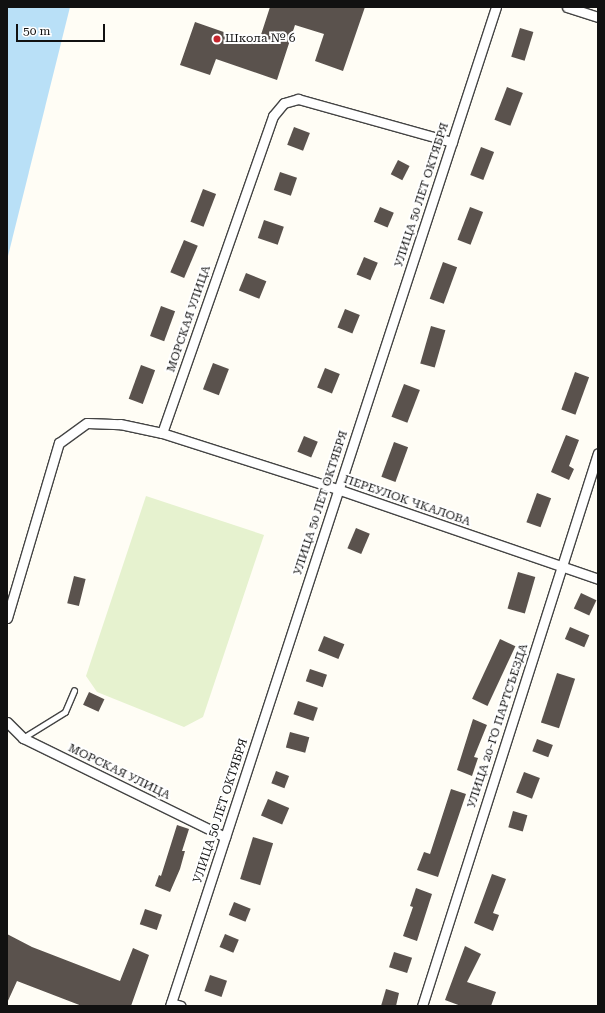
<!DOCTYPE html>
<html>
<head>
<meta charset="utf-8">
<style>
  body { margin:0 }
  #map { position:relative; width:605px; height:1013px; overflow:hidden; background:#fffdf5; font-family:"Roboto Serif",serif }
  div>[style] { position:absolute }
  .pitch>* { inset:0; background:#e6f2cf }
  .water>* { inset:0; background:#b9e0f7 }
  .building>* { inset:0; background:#5a524d; transform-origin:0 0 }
  .roads { filter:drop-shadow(1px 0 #444) drop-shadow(-1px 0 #444) drop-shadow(0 1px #444) drop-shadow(0 -1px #444) }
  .lane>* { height:4.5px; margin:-2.25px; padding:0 2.25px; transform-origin:2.25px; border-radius:2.25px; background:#fff }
  .street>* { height:9px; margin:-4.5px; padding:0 4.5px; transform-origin:4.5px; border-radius:4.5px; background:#fff }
  .dots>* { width:11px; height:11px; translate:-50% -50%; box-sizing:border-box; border:2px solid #fff; border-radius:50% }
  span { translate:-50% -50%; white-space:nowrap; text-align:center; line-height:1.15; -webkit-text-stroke:4px #fff; paint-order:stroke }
  .poi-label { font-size:12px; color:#111 }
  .left { translate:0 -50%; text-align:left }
  .street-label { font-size:12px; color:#111 }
  .frame { position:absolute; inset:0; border:8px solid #111; pointer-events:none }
  .scale { position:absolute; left:16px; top:24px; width:89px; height:18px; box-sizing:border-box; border:2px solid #111; border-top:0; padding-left:5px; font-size:12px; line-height:14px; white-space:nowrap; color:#111; -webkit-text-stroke:3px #fff; paint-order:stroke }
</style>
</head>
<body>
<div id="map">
  <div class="pitch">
    <i style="clip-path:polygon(146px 496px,264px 535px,203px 717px,184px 727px,97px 692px,86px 676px)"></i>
  </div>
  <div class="water">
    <i style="clip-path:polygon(7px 7px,70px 7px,7px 260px)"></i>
  </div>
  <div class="building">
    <i style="clip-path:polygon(270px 7px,365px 7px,343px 71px,315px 61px,324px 34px,295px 25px,277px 80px,216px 59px,210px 75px,180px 65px,195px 22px,258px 44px)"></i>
    <i style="left:520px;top:28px;width:14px;height:30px;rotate:17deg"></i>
    <i style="left:507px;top:87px;width:17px;height:35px;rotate:21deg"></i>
    <i style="left:294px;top:127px;width:17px;height:19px;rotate:21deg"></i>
    <i style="left:481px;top:147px;width:14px;height:30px;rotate:21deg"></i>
    <i style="left:398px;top:160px;width:13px;height:16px;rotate:27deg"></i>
    <i style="left:280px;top:172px;width:18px;height:19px;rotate:19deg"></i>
    <i style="left:203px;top:189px;width:14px;height:35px;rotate:21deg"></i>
    <i style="left:380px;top:207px;width:15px;height:16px;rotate:23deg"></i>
    <i style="left:470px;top:207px;width:14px;height:35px;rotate:21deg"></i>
    <i style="left:264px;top:220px;width:21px;height:19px;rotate:19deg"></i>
    <i style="left:184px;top:240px;width:15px;height:35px;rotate:23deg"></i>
    <i style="left:364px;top:257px;width:15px;height:19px;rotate:23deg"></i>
    <i style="left:443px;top:262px;width:15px;height:39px;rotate:20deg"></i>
    <i style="left:246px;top:273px;width:22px;height:19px;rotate:22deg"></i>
    <i style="left:161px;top:306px;width:15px;height:32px;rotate:20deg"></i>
    <i style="left:345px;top:309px;width:16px;height:20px;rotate:22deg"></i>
    <i style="left:431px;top:326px;width:15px;height:39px;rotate:16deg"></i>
    <i style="left:213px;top:363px;width:17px;height:28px;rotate:21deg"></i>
    <i style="left:141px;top:365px;width:15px;height:36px;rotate:20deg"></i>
    <i style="left:325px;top:368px;width:16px;height:21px;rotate:22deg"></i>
    <i style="left:575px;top:372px;width:15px;height:40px;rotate:20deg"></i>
    <i style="left:404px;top:384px;width:17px;height:35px;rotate:21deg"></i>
    <i style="clip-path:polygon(566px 435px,579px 440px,569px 466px,574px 469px,569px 480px,551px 472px)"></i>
    <i style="left:304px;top:436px;width:15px;height:17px;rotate:23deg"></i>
    <i style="left:394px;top:442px;width:15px;height:37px;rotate:20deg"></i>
    <i style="left:537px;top:493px;width:15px;height:31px;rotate:20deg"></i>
    <i style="left:356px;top:528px;width:15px;height:22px;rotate:23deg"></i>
    <i style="left:518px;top:572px;width:18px;height:38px;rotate:16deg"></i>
    <i style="left:74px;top:576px;width:12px;height:28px;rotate:14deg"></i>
    <i style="left:581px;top:593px;width:17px;height:17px;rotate:25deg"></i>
    <i style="left:570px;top:627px;width:21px;height:13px;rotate:23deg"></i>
    <i style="left:324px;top:636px;width:22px;height:16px;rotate:22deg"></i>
    <i style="left:500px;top:639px;width:17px;height:66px;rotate:25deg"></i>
    <i style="left:310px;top:669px;width:18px;height:13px;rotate:19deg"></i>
    <i style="left:557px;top:673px;width:19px;height:52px;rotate:18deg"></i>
    <i style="left:89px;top:692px;width:17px;height:14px;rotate:25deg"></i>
    <i style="left:298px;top:701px;width:21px;height:14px;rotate:19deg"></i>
    <i style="clip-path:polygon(473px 719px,487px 725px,474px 757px,478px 758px,472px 776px,457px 770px)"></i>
    <i style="left:290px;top:732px;width:20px;height:16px;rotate:15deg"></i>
    <i style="left:537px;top:739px;width:17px;height:13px;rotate:21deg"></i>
    <i style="left:276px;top:771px;width:14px;height:13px;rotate:21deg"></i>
    <i style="left:524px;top:772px;width:17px;height:22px;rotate:21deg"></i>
    <i style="clip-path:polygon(451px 789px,466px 794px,438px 877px,417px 870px,424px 852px,430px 854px)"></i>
    <i style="left:268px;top:799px;width:23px;height:18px;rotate:23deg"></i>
    <i style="left:513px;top:811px;width:15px;height:17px;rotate:16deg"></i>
    <i style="clip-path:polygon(177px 825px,189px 829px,182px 851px,185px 851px,180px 869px,170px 892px,155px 886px,159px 875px,161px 876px)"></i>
    <i style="left:253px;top:837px;width:21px;height:44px;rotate:17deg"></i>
    <i style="clip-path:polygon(492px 874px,506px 879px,493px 913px,499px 915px,493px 931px,474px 923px)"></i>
    <i style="clip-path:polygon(416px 888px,432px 894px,417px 941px,403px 936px,413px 907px,410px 906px)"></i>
    <i style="left:234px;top:902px;width:18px;height:14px;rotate:22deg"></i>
    <i style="left:145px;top:909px;width:18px;height:16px;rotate:19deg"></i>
    <i style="clip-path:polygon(7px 934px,32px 947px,120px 981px,133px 948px,149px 955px,131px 1006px,82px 1006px,17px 981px,7px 1003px)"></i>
    <i style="left:225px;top:934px;width:15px;height:14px;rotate:23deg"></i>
    <i style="clip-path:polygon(465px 946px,481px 954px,467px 982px,496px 992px,491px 1006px,461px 1006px,445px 1000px)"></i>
    <i style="left:394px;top:952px;width:19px;height:16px;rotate:18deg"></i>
    <i style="left:210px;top:975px;width:18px;height:17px;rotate:19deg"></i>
    <i style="clip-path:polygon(386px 989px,399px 993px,396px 1006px,381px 1006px)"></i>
  </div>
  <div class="roads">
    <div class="lane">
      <i style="left:23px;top:738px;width:49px;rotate:-31.8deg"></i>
      <i style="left:65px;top:712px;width:23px;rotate:-67deg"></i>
    </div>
    <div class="street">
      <i style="left:567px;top:7px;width:33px;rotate:18deg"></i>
      <i style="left:162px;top:433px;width:184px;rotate:17.7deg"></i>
      <i style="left:337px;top:489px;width:276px;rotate:19deg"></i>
      <i style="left:7px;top:618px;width:183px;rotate:-73.5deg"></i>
      <i style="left:59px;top:443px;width:34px;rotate:-36deg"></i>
      <i style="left:87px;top:423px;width:33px;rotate:2deg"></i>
      <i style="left:120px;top:424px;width:43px;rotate:12.1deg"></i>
      <i style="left:162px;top:433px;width:336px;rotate:-70.7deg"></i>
      <i style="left:273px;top:116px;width:17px;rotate:-50deg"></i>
      <i style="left:284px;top:103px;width:15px;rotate:-16deg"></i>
      <i style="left:298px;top:99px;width:160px;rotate:15.6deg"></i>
      <i style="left:7px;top:722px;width:23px;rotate:45deg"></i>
      <i style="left:23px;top:738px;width:225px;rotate:26.1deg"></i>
      <i style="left:171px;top:1003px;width:10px;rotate:17deg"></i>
      <i style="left:170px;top:1006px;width:1051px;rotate:-71.93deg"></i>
      <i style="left:422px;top:1006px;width:580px;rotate:-72.35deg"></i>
    </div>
  </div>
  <div class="dots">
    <i style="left:217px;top:39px;background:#c4262e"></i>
  </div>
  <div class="poi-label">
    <span class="left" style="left:225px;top:39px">Школа № 6</span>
  </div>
  <div class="street-label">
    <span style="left:422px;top:195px;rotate:-72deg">УЛИЦА 50 ЛЕТ ОКТЯБРЯ</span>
    <span style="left:189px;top:319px;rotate:-71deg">МОРСКАЯ УЛИЦА</span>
    <span style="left:407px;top:501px;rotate:19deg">ПЕРЕУЛОК ЧКАЛОВА</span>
    <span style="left:321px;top:503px;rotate:-72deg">УЛИЦА 50 ЛЕТ ОКТЯБРЯ</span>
    <span style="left:498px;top:726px;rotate:-72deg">УЛИЦА 20-ГО ПАРТСЪЕЗДА</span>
    <span style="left:119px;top:772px;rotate:26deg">МОРСКАЯ УЛИЦА</span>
    <span style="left:221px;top:811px;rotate:-72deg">УЛИЦА 50 ЛЕТ ОКТЯБРЯ</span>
  </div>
  <div class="frame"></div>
  <div class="scale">50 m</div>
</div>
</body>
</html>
